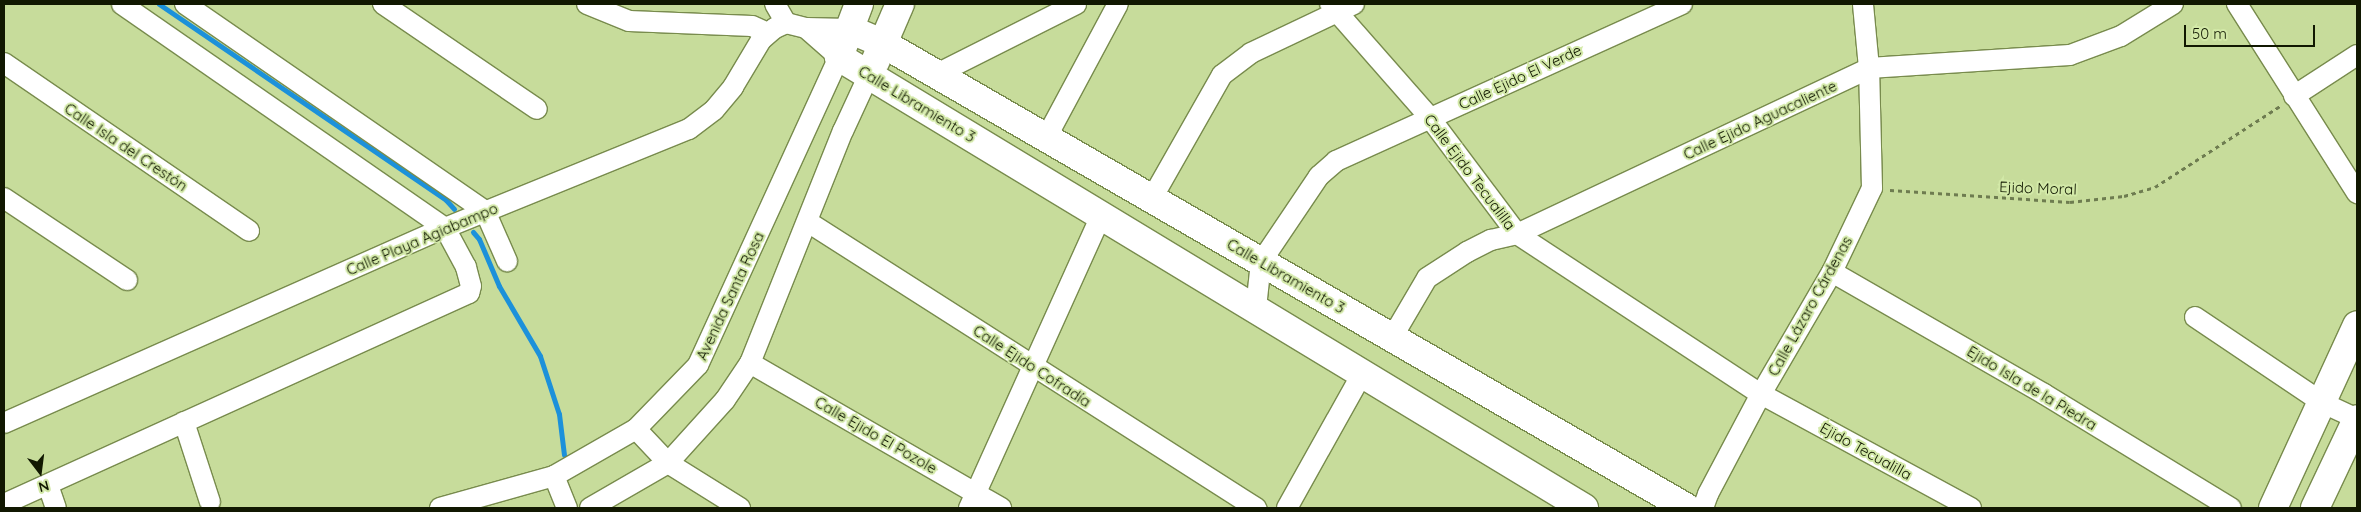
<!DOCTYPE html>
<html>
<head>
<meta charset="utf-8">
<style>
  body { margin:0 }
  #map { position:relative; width:2361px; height:512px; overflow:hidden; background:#c7dc9b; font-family:Quicksand,sans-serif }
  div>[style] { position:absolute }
  .stream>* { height:5px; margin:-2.5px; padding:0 2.5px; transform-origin:2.5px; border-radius:2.5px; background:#1c91da }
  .path>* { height:3px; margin-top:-1.5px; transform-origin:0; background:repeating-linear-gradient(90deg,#6e7c50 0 4px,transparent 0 8px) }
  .roads { filter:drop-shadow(1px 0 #788b4d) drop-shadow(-1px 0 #788b4d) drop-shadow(0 1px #788b4d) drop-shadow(0 -1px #788b4d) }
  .street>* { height:20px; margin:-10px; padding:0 10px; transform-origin:10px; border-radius:10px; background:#fff }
  .secondary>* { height:28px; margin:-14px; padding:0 14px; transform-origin:14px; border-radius:14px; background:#fff }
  span { translate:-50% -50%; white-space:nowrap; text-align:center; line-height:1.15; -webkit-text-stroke:4px #d3e9a8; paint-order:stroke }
  .street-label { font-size:15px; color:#111801 }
  .frame { position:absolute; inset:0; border:5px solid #111801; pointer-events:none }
  .north { position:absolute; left:15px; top:447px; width:50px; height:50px; -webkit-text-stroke:4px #d3e9a8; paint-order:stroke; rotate:165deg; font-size:14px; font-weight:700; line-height:20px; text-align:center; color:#111801 }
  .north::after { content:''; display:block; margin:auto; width:18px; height:22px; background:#111801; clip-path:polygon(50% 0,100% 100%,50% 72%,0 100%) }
  .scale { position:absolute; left:2184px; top:25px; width:131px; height:22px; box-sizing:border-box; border:2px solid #111801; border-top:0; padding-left:6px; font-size:15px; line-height:18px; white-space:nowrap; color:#111801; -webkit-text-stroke:4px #d3e9a8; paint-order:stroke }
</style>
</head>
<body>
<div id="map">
  <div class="stream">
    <i style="left:159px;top:4px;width:348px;rotate:34.3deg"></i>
    <i style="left:446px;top:200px;width:12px;rotate:48deg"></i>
    <i style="left:473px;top:232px;width:9px;rotate:49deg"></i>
    <i style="left:479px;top:239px;width:51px;rotate:66.9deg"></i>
    <i style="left:499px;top:286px;width:81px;rotate:59.6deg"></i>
    <i style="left:540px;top:356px;width:61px;rotate:71.9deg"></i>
    <i style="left:559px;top:414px;width:41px;rotate:83deg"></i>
  </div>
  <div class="path">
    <i style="left:1890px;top:190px;width:180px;rotate:3.8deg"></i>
    <i style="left:2070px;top:202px;width:54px;rotate:-6.3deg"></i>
    <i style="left:2124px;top:196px;width:32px;rotate:-16deg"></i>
    <i style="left:2155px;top:187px;width:149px;rotate:-32.9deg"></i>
  </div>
  <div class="roads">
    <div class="street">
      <i style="left:185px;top:4px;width:364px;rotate:34.6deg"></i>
      <i style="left:485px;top:211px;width:55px;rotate:66.3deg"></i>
      <i style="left:383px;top:4px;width:186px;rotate:34.3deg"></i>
      <i style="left:587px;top:4px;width:45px;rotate:22deg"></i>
      <i style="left:629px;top:21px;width:123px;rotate:2.3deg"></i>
      <i style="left:752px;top:26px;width:17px;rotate:24deg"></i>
      <i style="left:775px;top:4px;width:22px;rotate:60deg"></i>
      <i style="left:1330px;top:4px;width:152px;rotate:48.7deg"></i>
      <i style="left:1430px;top:118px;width:145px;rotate:53.1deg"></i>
      <i style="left:1517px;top:234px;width:292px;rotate:33.3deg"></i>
      <i style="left:1761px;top:394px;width:239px;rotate:28.5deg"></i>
      <i style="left:2237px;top:4px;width:224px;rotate:57.6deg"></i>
      <i style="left:4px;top:63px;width:297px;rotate:34.4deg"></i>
      <i style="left:935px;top:75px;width:158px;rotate:-26.7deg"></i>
      <i style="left:2294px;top:96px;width:75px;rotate:-33.1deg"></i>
      <i style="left:1045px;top:140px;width:154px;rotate:-61.8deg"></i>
      <i style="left:4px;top:198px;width:148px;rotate:33.7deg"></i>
      <i style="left:1151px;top:200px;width:144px;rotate:-60.4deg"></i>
      <i style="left:1222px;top:75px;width:36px;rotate:-37deg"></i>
      <i style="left:1251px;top:53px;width:114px;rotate:-25.4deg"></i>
      <i style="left:808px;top:222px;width:532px;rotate:32.55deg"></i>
      <i style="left:1832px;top:272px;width:245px;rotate:29.9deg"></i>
      <i style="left:2044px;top:394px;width:219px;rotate:31.4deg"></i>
      <i style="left:1256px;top:308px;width:46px;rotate:-83.8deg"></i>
      <i style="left:1261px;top:262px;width:104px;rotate:-56deg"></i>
      <i style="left:1319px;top:176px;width:23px;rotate:-41deg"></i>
      <i style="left:1336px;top:161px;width:380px;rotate:-24.4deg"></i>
      <i style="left:2195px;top:317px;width:154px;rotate:33.9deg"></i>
      <i style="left:2323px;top:403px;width:38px;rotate:25deg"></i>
      <i style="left:1393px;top:336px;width:67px;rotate:-59.6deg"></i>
      <i style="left:1427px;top:278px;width:48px;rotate:-33deg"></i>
      <i style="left:1467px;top:252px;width:27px;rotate:-27deg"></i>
      <i style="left:1491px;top:240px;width:27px;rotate:-13deg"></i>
      <i style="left:1517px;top:234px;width:389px;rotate:-25.2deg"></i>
      <i style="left:1869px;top:68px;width:201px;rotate:-3.7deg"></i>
      <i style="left:2070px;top:55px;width:54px;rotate:-20.4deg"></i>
      <i style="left:2121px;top:36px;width:61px;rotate:-31.6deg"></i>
      <i style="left:750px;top:363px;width:290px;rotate:30deg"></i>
      <i style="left:184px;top:422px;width:84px;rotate:72deg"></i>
      <i style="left:4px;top:423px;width:482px;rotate:-23.9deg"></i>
      <i style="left:445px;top:228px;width:263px;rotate:-22.1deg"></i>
      <i style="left:689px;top:129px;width:31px;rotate:-37deg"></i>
      <i style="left:714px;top:110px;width:30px;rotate:-50deg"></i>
      <i style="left:733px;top:87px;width:55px;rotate:-59.2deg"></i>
      <i style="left:761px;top:40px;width:18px;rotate:-41deg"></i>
      <i style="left:775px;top:28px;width:12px;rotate:-24deg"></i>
      <i style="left:786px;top:23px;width:21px;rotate:14deg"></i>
      <i style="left:806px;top:28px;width:43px;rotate:1.3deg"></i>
      <i style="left:636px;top:429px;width:47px;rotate:46.7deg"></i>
      <i style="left:668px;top:463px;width:85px;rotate:32deg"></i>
      <i style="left:554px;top:476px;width:35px;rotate:68deg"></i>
      <i style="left:48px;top:485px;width:24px;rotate:71deg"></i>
      <i style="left:4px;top:504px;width:511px;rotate:-24.41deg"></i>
      <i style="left:469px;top:293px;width:7px;rotate:-74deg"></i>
      <i style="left:471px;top:286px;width:20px;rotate:-105deg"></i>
      <i style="left:466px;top:267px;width:44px;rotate:-118.3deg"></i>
      <i style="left:445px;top:228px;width:393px;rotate:-145.3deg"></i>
      <i style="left:440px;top:508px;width:118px;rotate:-15.7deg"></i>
      <i style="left:554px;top:476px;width:95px;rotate:-29.8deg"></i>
      <i style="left:636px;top:429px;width:89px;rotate:-45.9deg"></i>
      <i style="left:698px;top:365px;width:339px;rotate:-65.4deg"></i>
      <i style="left:839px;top:57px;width:44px;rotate:-138.7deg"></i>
      <i style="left:590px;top:508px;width:90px;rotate:-30deg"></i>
      <i style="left:668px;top:463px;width:85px;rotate:-47.9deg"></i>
      <i style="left:725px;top:400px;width:45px;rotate:-56deg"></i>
      <i style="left:750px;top:363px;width:250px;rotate:-68.2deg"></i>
      <i style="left:843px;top:131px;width:60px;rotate:-65.2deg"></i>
      <i style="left:969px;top:508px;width:320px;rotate:-65.7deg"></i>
      <i style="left:1287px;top:508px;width:156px;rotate:-60.8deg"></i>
      <i style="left:1703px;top:508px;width:15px;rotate:-70deg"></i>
      <i style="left:1708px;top:494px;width:113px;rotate:-62.1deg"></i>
      <i style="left:1761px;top:394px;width:141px;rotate:-59.8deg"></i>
      <i style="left:1832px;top:272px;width:93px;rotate:-64.5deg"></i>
      <i style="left:1872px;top:188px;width:120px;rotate:-91.4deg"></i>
      <i style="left:1869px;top:68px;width:64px;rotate:-95.4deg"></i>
    </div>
    <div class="secondary">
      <i style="left:859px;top:4px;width:57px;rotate:110.7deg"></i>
      <i style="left:839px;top:57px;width:871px;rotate:31.19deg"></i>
      <i style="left:849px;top:29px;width:38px;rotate:23deg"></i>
      <i style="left:884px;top:44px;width:927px;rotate:30.02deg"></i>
      <i style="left:875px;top:62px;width:63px;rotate:-66.7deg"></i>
      <i style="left:2273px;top:508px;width:201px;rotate:-65.3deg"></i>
      <i style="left:2315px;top:508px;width:98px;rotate:-64.7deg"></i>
    </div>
  </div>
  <div class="street-label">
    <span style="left:1520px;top:77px;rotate:-25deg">Calle Ejido El Verde</span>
    <span style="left:917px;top:104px;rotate:31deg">Calle Libramiento 3</span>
    <span style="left:1760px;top:120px;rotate:-25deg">Calle Ejido Aguacaliente</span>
    <span style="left:126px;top:147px;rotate:34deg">Calle Isla del Crestón</span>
    <span style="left:1470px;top:172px;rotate:53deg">Calle Ejido Tecualilla</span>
    <span style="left:2038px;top:188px;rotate:2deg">Ejido Moral</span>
    <span style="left:422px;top:239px;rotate:-23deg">Calle Playa Agiabampo</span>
    <span style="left:1286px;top:276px;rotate:30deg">Calle Libramiento 3</span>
    <span style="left:730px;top:296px;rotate:-65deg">Avenida Santa Rosa</span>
    <span style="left:1810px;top:306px;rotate:-61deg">Calle Lázaro Cárdenas</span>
    <span style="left:1032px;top:366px;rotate:33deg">Calle Ejido Cofradía</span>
    <span style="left:2032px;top:388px;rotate:31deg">Ejido Isla de la Piedra</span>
    <span style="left:876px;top:435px;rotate:30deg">Calle Ejido El Pozole</span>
    <span style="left:1866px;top:451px;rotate:29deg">Ejido Tecualilla</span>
  </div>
  <div class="frame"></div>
  <div class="north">N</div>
  <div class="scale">50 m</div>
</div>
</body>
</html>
